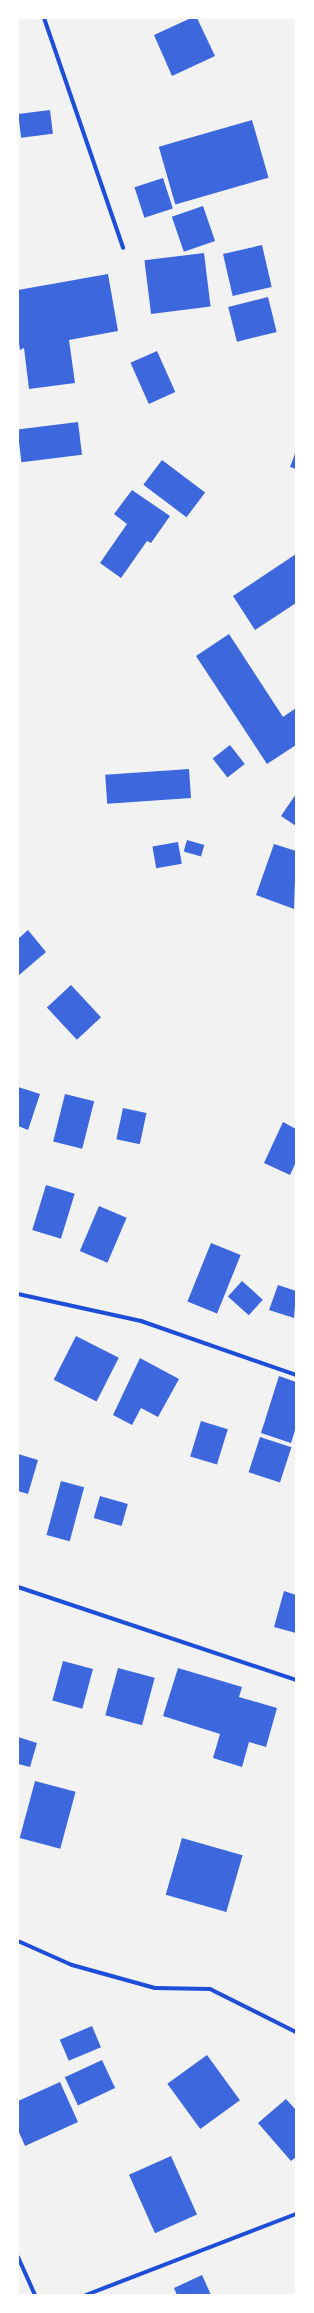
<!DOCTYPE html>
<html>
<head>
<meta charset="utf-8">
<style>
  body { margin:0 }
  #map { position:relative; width:314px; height:2313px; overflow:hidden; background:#f2f2f2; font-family:"DM Sans",sans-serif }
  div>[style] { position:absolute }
  .building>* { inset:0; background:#3d67dc; transform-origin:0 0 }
  .minor>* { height:4px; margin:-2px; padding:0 2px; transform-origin:2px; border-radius:2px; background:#1d4ed8 }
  span { translate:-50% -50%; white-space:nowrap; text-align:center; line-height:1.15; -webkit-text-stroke:4px #fff; paint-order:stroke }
  .frame { position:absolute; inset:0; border:19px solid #fff; pointer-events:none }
</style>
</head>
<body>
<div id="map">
  <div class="building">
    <i style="clip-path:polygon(191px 18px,197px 18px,215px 56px,172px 76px,154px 35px)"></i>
    <i style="left:50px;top:110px;width:24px;height:32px;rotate:83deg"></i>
    <i style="left:252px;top:120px;width:60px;height:97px;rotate:74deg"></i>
    <i style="left:163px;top:178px;width:32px;height:30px;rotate:72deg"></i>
    <i style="left:203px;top:206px;width:37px;height:33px;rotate:71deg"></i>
    <i style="left:262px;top:245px;width:43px;height:40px;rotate:77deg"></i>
    <i style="left:204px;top:253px;width:54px;height:60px;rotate:83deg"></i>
    <i style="clip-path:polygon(108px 274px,118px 331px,69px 340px,75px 383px,29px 389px,24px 348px,20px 350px,18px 337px,18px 290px)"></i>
    <i style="left:268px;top:297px;width:36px;height:41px;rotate:76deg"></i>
    <i style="left:157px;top:351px;width:45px;height:29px;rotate:66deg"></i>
    <i style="left:78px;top:422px;width:33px;height:61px;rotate:83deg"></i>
    <i style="clip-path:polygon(296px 451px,296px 469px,290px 467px)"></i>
    <i style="left:162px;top:460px;width:54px;height:31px;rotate:37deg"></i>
    <i style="clip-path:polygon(132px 490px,170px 516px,151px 543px,147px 541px,121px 578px,100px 563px,127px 524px,114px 514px)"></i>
    <i style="clip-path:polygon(296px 554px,296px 603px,255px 630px,233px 596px)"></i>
    <i style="clip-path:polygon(229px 634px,283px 717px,296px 708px,296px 745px,267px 764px,196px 656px)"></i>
    <i style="left:230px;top:745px;width:24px;height:22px;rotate:52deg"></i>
    <i style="left:189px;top:769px;width:29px;height:84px;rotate:86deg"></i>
    <i style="clip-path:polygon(296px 794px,296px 826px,281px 816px)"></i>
    <i style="left:187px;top:840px;width:18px;height:12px;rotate:16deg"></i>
    <i style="left:178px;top:842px;width:22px;height:26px;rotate:80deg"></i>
    <i style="clip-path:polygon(274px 844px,296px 851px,294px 909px,256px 895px)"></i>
    <i style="clip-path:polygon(28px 930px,46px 952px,18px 976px,18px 939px)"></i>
    <i style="left:71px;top:985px;width:44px;height:33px;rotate:47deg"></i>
    <i style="clip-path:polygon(18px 1087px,40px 1094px,28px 1130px,18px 1126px)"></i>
    <i style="left:65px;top:1094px;width:30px;height:49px;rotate:14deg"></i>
    <i style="left:123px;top:1108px;width:24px;height:32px;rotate:12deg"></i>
    <i style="clip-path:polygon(283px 1122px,296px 1129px,296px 1162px,290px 1175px,264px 1163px)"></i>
    <i style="left:46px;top:1185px;width:30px;height:47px;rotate:17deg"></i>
    <i style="left:99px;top:1206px;width:30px;height:49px;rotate:23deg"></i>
    <i style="left:211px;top:1243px;width:32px;height:63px;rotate:22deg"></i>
    <i style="left:242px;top:1281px;width:28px;height:21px;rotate:42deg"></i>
    <i style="clip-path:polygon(278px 1285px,296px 1291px,294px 1318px,269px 1310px)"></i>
    <i style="left:76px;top:1336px;width:48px;height:49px;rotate:27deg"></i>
    <i style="clip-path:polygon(140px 1358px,179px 1379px,158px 1417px,141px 1408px,132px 1425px,113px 1415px)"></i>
    <i style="clip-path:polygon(279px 1376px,296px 1382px,296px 1427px,291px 1443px,261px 1433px)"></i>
    <i style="left:201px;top:1421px;width:28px;height:37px;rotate:17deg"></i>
    <i style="left:260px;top:1437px;width:33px;height:37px;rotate:18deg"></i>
    <i style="clip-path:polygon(18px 1454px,38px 1460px,28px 1494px,18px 1491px)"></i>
    <i style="left:61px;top:1481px;width:24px;height:56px;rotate:15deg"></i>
    <i style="left:100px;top:1496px;width:29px;height:23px;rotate:16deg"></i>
    <i style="clip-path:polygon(284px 1591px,296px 1595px,296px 1633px,274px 1627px)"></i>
    <i style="left:63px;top:1661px;width:31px;height:41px;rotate:15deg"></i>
    <i style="left:118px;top:1668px;width:38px;height:49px;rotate:15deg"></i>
    <i style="clip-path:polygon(178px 1668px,242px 1687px,239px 1697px,277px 1708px,266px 1747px,249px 1742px,242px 1767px,213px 1758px,220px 1734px,163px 1716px)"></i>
    <i style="clip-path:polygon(18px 1737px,37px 1743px,30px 1767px,18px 1764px)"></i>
    <i style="left:35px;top:1781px;width:42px;height:59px;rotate:15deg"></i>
    <i style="left:182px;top:1838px;width:63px;height:59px;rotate:16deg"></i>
    <i style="left:92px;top:2026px;width:23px;height:35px;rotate:67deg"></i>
    <i style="left:207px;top:2055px;width:56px;height:49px;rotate:54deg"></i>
    <i style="left:102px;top:2060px;width:31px;height:41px;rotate:65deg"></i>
    <i style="clip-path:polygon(60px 2082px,78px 2122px,25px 2146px,18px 2130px,18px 2101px)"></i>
    <i style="clip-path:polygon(286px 2099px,296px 2110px,296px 2157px,291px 2161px,258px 2123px)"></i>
    <i style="left:171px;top:2156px;width:64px;height:46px;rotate:66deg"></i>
    <i style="clip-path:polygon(202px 2275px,211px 2295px,177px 2295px,174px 2288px)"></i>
  </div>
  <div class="minor">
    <i style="left:44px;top:18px;width:243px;rotate:71deg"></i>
    <i style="left:18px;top:1294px;width:126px;rotate:12.4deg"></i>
    <i style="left:141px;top:1321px;width:164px;rotate:19.2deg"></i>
    <i style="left:18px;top:1587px;width:293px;rotate:18.5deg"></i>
    <i style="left:18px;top:1941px;width:59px;rotate:24deg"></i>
    <i style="left:72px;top:1965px;width:86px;rotate:15.5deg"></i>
    <i style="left:155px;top:1988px;width:55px;rotate:1deg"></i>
    <i style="left:210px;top:1989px;width:96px;rotate:26.6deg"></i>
    <i style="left:18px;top:2257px;width:42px;rotate:65.9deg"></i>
    <i style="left:86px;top:2295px;width:225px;rotate:-21.1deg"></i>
  </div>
  <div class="frame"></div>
</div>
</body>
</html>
